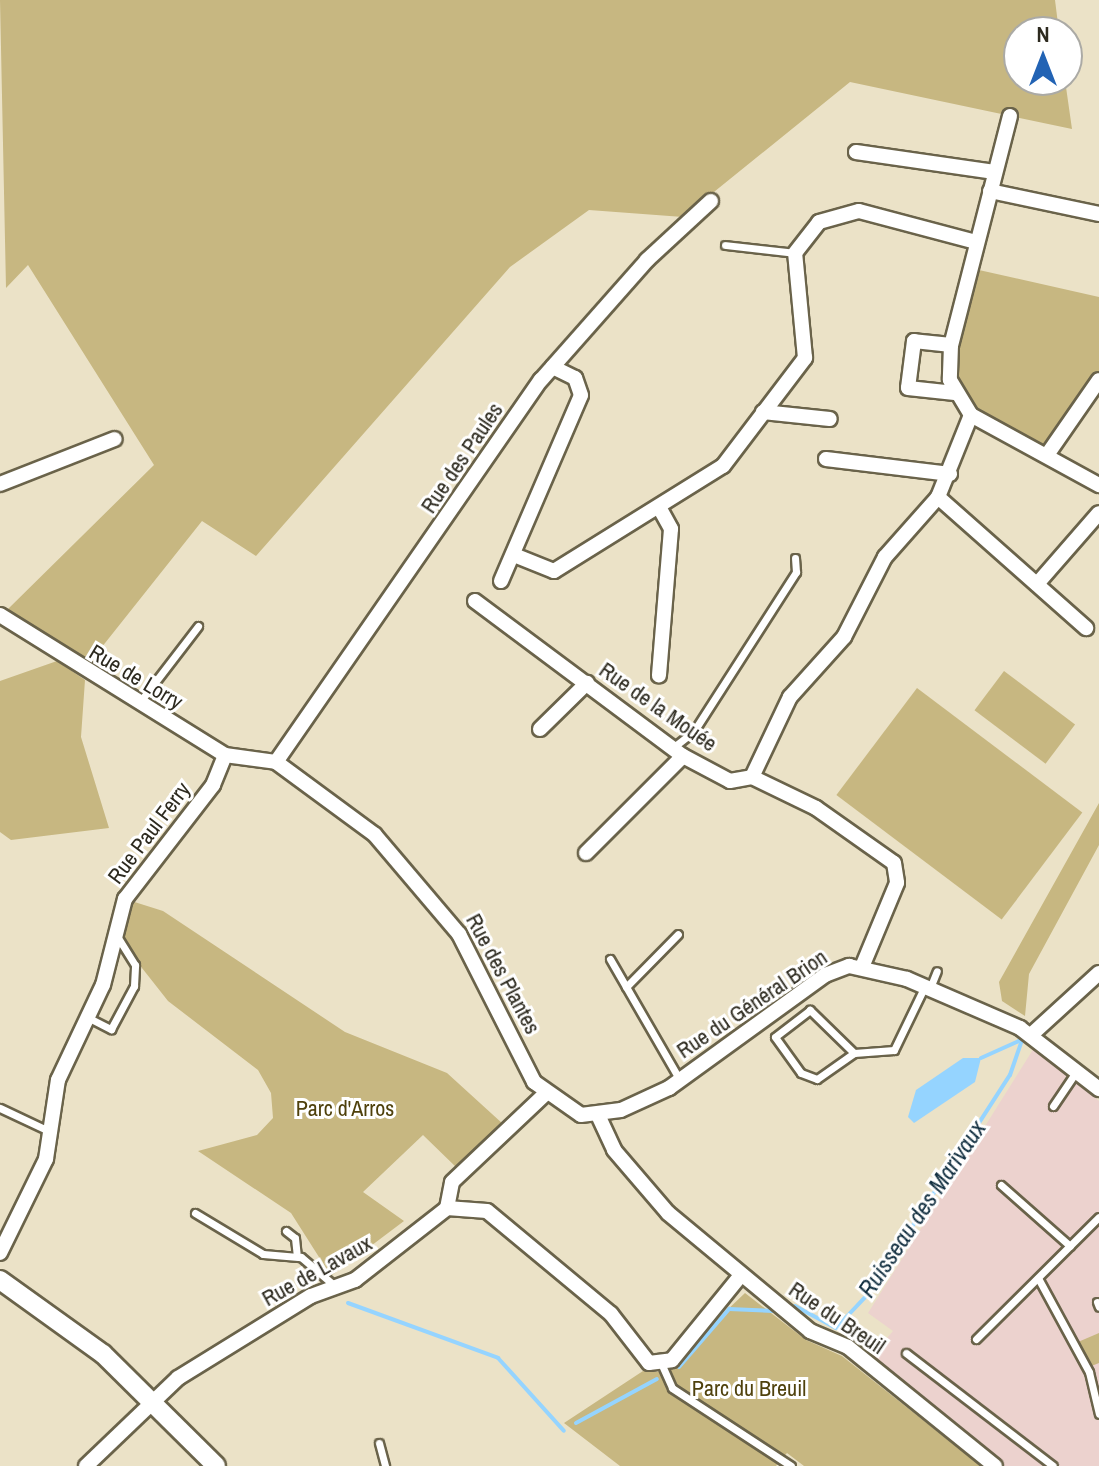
<!DOCTYPE html>
<html>
<head>
<meta charset="utf-8">
<style>
  body { margin:0 }
  #map { position:relative; width:1099px; height:1466px; overflow:hidden; background:#ebe2c7; font-family:"Archivo Narrow",sans-serif }
  div>[style] { position:absolute }
  .education>* { inset:0; background:#ecd2ce }
  .green>* { inset:0; background:#c7b781; transform-origin:0 0 }
  .water>* { inset:0; background:#95d4ff }
  .stream>* { height:4px; margin:-2px; padding:0 2px; transform-origin:2px; border-radius:2px; background:#95d4ff }
  .roads { filter:drop-shadow(2px 0 #6a634a) drop-shadow(-2px 0 #6a634a) drop-shadow(0 2px #6a634a) drop-shadow(0 -2px #6a634a) }
  .service>* { height:7px; margin:-3.5px; padding:0 3.5px; transform-origin:3.5px; border-radius:3.5px; background:#fff }
  .minor>* { height:14px; margin:-7px; padding:0 7px; transform-origin:7px; border-radius:7px; background:#fff }
  .tertiary>* { height:18px; margin:-9px; padding:0 9px; transform-origin:9px; border-radius:9px; background:#fff }
  span { translate:-50% -50%; white-space:nowrap; text-align:center; line-height:1.15; -webkit-text-stroke:6px #fff; paint-order:stroke }
  .street-label { font-size:22px; color:#2d2a1f }
  .park-label { font-size:22px; color:#4f410c }
  .water-label { font-size:24px; color:#122f40; font-style:italic }
  .north { position:absolute; left:1003px; top:16px; width:80px; height:80px; box-sizing:border-box; background:#fff; border:2px solid #abaaa5; border-radius:50%; rotate:0deg; font-size:22px; font-weight:700; line-height:32px; text-align:center; color:#2d2a1f }
  .north::after { content:''; display:block; margin:auto; width:28px; height:36px; background:#2263b4; clip-path:polygon(50% 0,100% 100%,50% 72%,0 100%) }
</style>
</head>
<body>
<div id="map">
  <div class="education">
    <i style="clip-path:polygon(1034px 1048px,1099px 1101px,1099px 1466px,1004px 1466px,870px 1358px,893px 1331px,868px 1313px)"></i>
  </div>
  <div class="green">
    <i style="clip-path:polygon(0 0,1055px 0,1059px 32px,1019px 32px,1019px 80px,1065px 80px,1072px 129px,850px 82px,683px 217px,589px 210px,510px 267px,256px 556px,202px 521px,86px 667px,6px 611px,154px 465px,28px 265px,6px 288px)"></i>
    <i style="clip-path:polygon(970px 268px,1099px 297px,1099px 380px,1047px 455px,971px 415px,950px 380px)"></i>
    <i style="clip-path:polygon(57px 661px,85px 680px,81px 737px,109px 828px,11px 840px,0 832px,0 681px)"></i>
    <i style="left:1004px;top:671px;width:89px;height:49px;rotate:37deg"></i>
    <i style="left:917px;top:688px;width:207px;height:134px;rotate:37deg"></i>
    <i style="clip-path:polygon(1099px 803px,1099px 845px,1029px 974px,1025px 1016px,1002px 1001px,999px 982px)"></i>
    <i style="clip-path:polygon(125px 899px,163px 911px,345px 1032px,447px 1073px,503px 1124px,458px 1169px,423px 1135px,363px 1192px,404px 1221px,331px 1276px,291px 1213px,198px 1151px,257px 1135px,273px 1118px,271px 1093px,258px 1070px,168px 1001px,116px 935px)"></i>
    <i style="clip-path:polygon(745px 1293px,806px 1340px,842px 1356px,981px 1466px,804px 1466px,787px 1453px,776px 1466px,620px 1466px,564px 1423px,643px 1371px,662px 1372px)"></i>
    <i style="clip-path:polygon(1099px 1333px,1099px 1363px,1089px 1367px,1078px 1342px)"></i>
  </div>
  <div class="water">
    <i style="clip-path:polygon(963px 1058px,981px 1058px,975px 1082px,914px 1123px,908px 1117px,916px 1090px)"></i>
  </div>
  <div class="stream">
    <i style="left:981px;top:1058px;width:44px;rotate:-24.2deg"></i>
    <i style="left:348px;top:1303px;width:160px;rotate:20.1deg"></i>
    <i style="left:498px;top:1358px;width:98px;rotate:47.9deg"></i>
    <i style="left:795px;top:1306px;width:47px;rotate:28.2deg"></i>
    <i style="left:836px;top:1328px;width:50px;rotate:-46.6deg"></i>
    <i style="left:870px;top:1292px;width:258px;rotate:-57.2deg"></i>
    <i style="left:1010px;top:1075px;width:36px;rotate:-71deg"></i>
    <i style="left:679px;top:1367px;width:77px;rotate:-49.2deg"></i>
    <i style="left:729px;top:1309px;width:44px;rotate:2.6deg"></i>
    <i style="left:576px;top:1423px;width:92px;rotate:-28.5deg"></i>
  </div>
  <div class="roads">
    <div class="service">
      <i style="left:725px;top:245px;width:70px;rotate:6.5deg"></i>
      <i style="left:139px;top:703px;width:97px;rotate:-52.5deg"></i>
      <i style="left:675px;top:746px;width:24px;rotate:-38deg"></i>
      <i style="left:694px;top:731px;width:189px;rotate:-57.3deg"></i>
      <i style="left:796px;top:572px;width:14px;rotate:-94deg"></i>
      <i style="left:610px;top:959px;width:140px;rotate:60deg"></i>
      <i style="left:626px;top:987px;width:74px;rotate:-45.5deg"></i>
      <i style="left:930px;top:988px;width:18px;rotate:-68deg"></i>
      <i style="left:89px;top:1018px;width:25px;rotate:27deg"></i>
      <i style="left:111px;top:1029px;width:49px;rotate:-61.9deg"></i>
      <i style="left:134px;top:986px;width:21px;rotate:-87deg"></i>
      <i style="left:135px;top:965px;width:36px;rotate:-122deg"></i>
      <i style="left:854px;top:1053px;width:62px;rotate:-135.7deg"></i>
      <i style="left:810px;top:1010px;width:44px;rotate:142.4deg"></i>
      <i style="left:775px;top:1037px;width:44px;rotate:54.2deg"></i>
      <i style="left:801px;top:1073px;width:17px;rotate:21deg"></i>
      <i style="left:817px;top:1079px;width:45px;rotate:-35.1deg"></i>
      <i style="left:854px;top:1053px;width:40px;rotate:-4.3deg"></i>
      <i style="left:894px;top:1050px;width:71px;rotate:-64.2deg"></i>
      <i style="left:1053px;top:1106px;width:41px;rotate:-55.9deg"></i>
      <i style="left:0;top:1108px;width:56px;rotate:25.2deg"></i>
      <i style="left:1001px;top:1185px;width:92px;rotate:41.5deg"></i>
      <i style="left:195px;top:1213px;width:79px;rotate:31.1deg"></i>
      <i style="left:263px;top:1254px;width:38px;rotate:5deg"></i>
      <i style="left:301px;top:1257px;width:45px;rotate:40.5deg"></i>
      <i style="left:286px;top:1231px;width:11px;rotate:38deg"></i>
      <i style="left:295px;top:1238px;width:18px;rotate:84deg"></i>
      <i style="left:1038px;top:1278px;width:107px;rotate:61.5deg"></i>
      <i style="left:1089px;top:1372px;width:43px;rotate:76.6deg"></i>
      <i style="left:1097px;top:1302px;width:5px;rotate:68deg"></i>
      <i style="left:976px;top:1339px;width:173px;rotate:-44.8deg"></i>
      <i style="left:906px;top:1353px;width:185px;rotate:37.5deg"></i>
      <i style="left:661px;top:1363px;width:27px;rotate:66deg"></i>
      <i style="left:672px;top:1388px;width:142px;rotate:33.2deg"></i>
      <i style="left:379px;top:1443px;width:24px;rotate:75deg"></i>
    </div>
    <div class="minor">
      <i style="left:1010px;top:116px;width:236px;rotate:104.4deg"></i>
      <i style="left:951px;top:345px;width:35px;rotate:92deg"></i>
      <i style="left:950px;top:380px;width:41px;rotate:59deg"></i>
      <i style="left:971px;top:415px;width:146px;rotate:28.7deg"></i>
      <i style="left:856px;top:152px;width:140px;rotate:8.2deg"></i>
      <i style="left:990px;top:191px;width:111px;rotate:11.9deg"></i>
      <i style="left:951px;top:345px;width:37px;rotate:-174deg"></i>
      <i style="left:914px;top:341px;width:47px;rotate:97.3deg"></i>
      <i style="left:908px;top:388px;width:47px;rotate:6.1deg"></i>
      <i style="left:763px;top:412px;width:67px;rotate:6deg"></i>
      <i style="left:1047px;top:455px;width:91px;rotate:-55.3deg"></i>
      <i style="left:826px;top:459px;width:125px;rotate:6.9deg"></i>
      <i style="left:0;top:484px;width:123px;rotate:-21.4deg"></i>
      <i style="left:938px;top:497px;width:198px;rotate:41.5deg"></i>
      <i style="left:659px;top:507px;width:25px;rotate:61deg"></i>
      <i style="left:671px;top:529px;width:147px;rotate:94.7deg"></i>
      <i style="left:514px;top:555px;width:43px;rotate:21.8deg"></i>
      <i style="left:554px;top:571px;width:199px;rotate:-31.9deg"></i>
      <i style="left:723px;top:466px;width:136px;rotate:-52.8deg"></i>
      <i style="left:805px;top:358px;width:105px;rotate:-95.4deg"></i>
      <i style="left:795px;top:253px;width:39px;rotate:-52deg"></i>
      <i style="left:819px;top:222px;width:41px;rotate:-15.4deg"></i>
      <i style="left:859px;top:211px;width:121px;rotate:14.8deg"></i>
      <i style="left:501px;top:581px;width:202px;rotate:-66.7deg"></i>
      <i style="left:581px;top:395px;width:18px;rotate:-109deg"></i>
      <i style="left:575px;top:378px;width:25px;rotate:-154deg"></i>
      <i style="left:1037px;top:584px;width:94px;rotate:-48.9deg"></i>
      <i style="left:475px;top:601px;width:259px;rotate:36.7deg"></i>
      <i style="left:683px;top:756px;width:53px;rotate:28deg"></i>
      <i style="left:730px;top:781px;width:22px;rotate:-10deg"></i>
      <i style="left:752px;top:777px;width:71px;rotate:25.8deg"></i>
      <i style="left:816px;top:808px;width:95px;rotate:35.2deg"></i>
      <i style="left:894px;top:863px;width:20px;rotate:81deg"></i>
      <i style="left:897px;top:883px;width:91px;rotate:112.6deg"></i>
      <i style="left:0;top:615px;width:265px;rotate:31.9deg"></i>
      <i style="left:225px;top:755px;width:51px;rotate:7.8deg"></i>
      <i style="left:276px;top:762px;width:123px;rotate:36.4deg"></i>
      <i style="left:375px;top:835px;width:130px;rotate:49.7deg"></i>
      <i style="left:459px;top:934px;width:166px;rotate:63.1deg"></i>
      <i style="left:534px;top:1082px;width:57px;rotate:35.1deg"></i>
      <i style="left:581px;top:1115px;width:40px;rotate:-7.1deg"></i>
      <i style="left:621px;top:1110px;width:53px;rotate:-24.6deg"></i>
      <i style="left:669px;top:1088px;width:193px;rotate:-35.9deg"></i>
      <i style="left:825px;top:975px;width:26px;rotate:-21deg"></i>
      <i style="left:849px;top:966px;width:59px;rotate:12.6deg"></i>
      <i style="left:907px;top:979px;width:123px;rotate:23.4deg"></i>
      <i style="left:1020px;top:1028px;width:100px;rotate:37.7deg"></i>
      <i style="left:540px;top:729px;width:66px;rotate:-44.4deg"></i>
      <i style="left:276px;top:762px;width:465px;rotate:-55.3deg"></i>
      <i style="left:541px;top:380px;width:160px;rotate:-48.5deg"></i>
      <i style="left:647px;top:260px;width:87px;rotate:-42.7deg"></i>
      <i style="left:752px;top:777px;width:89px;rotate:-64.6deg"></i>
      <i style="left:790px;top:697px;width:81px;rotate:-48deg"></i>
      <i style="left:844px;top:637px;width:90px;rotate:-62.9deg"></i>
      <i style="left:885px;top:557px;width:80px;rotate:-48.5deg"></i>
      <i style="left:938px;top:497px;width:88px;rotate:-68.1deg"></i>
      <i style="left:586px;top:853px;width:137px;rotate:-45deg"></i>
      <i style="left:1031px;top:1035px;width:92px;rotate:-42.4deg"></i>
      <i style="left:598px;top:1115px;width:38px;rotate:65deg"></i>
      <i style="left:614px;top:1150px;width:83px;rotate:49.4deg"></i>
      <i style="left:668px;top:1213px;width:185px;rotate:39.7deg"></i>
      <i style="left:810px;top:1331px;width:41px;rotate:22.8deg"></i>
      <i style="left:848px;top:1347px;width:189px;rotate:39deg"></i>
      <i style="left:447px;top:1208px;width:26px;rotate:-79deg"></i>
      <i style="left:452px;top:1182px;width:128px;rotate:-43.4deg"></i>
      <i style="left:0;top:1253px;width:105px;rotate:-63.9deg"></i>
      <i style="left:46px;top:1159px;width:80px;rotate:-81.4deg"></i>
      <i style="left:58px;top:1080px;width:105px;rotate:-64.7deg"></i>
      <i style="left:103px;top:985px;width:89px;rotate:-75.7deg"></i>
      <i style="left:125px;top:899px;width:144px;rotate:-52.3deg"></i>
      <i style="left:213px;top:785px;width:32px;rotate:-68deg"></i>
      <i style="left:86px;top:1466px;width:127px;rotate:-43.7deg"></i>
      <i style="left:178px;top:1378px;width:156px;rotate:-31.7deg"></i>
      <i style="left:311px;top:1296px;width:47px;rotate:-20deg"></i>
      <i style="left:355px;top:1280px;width:117px;rotate:-38deg"></i>
      <i style="left:447px;top:1208px;width:40px;rotate:4.3deg"></i>
      <i style="left:487px;top:1211px;width:161px;rotate:39.7deg"></i>
      <i style="left:611px;top:1314px;width:62px;rotate:52.2deg"></i>
      <i style="left:649px;top:1363px;width:23px;rotate:-7deg"></i>
      <i style="left:672px;top:1360px;width:109px;rotate:-50.9deg"></i>
    </div>
    <div class="tertiary">
      <i style="left:0;top:1280px;width:127px;rotate:35.7deg"></i>
      <i style="left:103px;top:1354px;width:159px;rotate:44.7deg"></i>
    </div>
  </div>
  <div class="street-label">
    <span style="left:462px;top:458px;rotate:-56deg">Rue des Paules</span>
    <span style="left:136px;top:677px;rotate:31deg">Rue de Lorry</span>
    <span style="left:658px;top:707px;rotate:35deg">Rue de la Mouée</span>
    <span style="left:149px;top:833px;rotate:-53deg">Rue Paul Ferry</span>
    <span style="left:503px;top:974px;rotate:62deg">Rue des Plantes</span>
    <span style="left:752px;top:1004px;rotate:-34deg">Rue du Général Brion</span>
    <span style="left:317px;top:1271px;rotate:-29deg">Rue de Lavaux</span>
    <span style="left:837px;top:1318px;rotate:34deg">Rue du Breuil</span>
  </div>
  <div class="park-label">
    <span style="left:345px;top:1109px">Parc d'Arros</span>
    <span style="left:749px;top:1389px">Parc du Breuil</span>
  </div>
  <div class="water-label">
    <span style="left:922px;top:1209px;rotate:-56deg">Ruisseau des Marivaux</span>
  </div>
  <div class="north">N</div>
</div>
</body>
</html>
